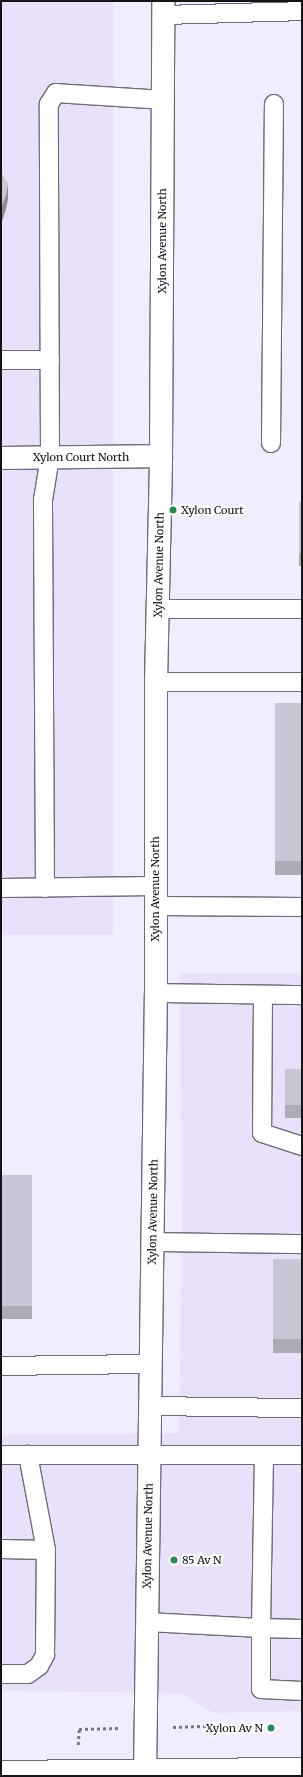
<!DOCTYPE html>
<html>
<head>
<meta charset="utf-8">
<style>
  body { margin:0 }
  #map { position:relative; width:303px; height:1777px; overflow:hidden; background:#f2edfe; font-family:Merriweather,serif }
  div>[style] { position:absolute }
  .built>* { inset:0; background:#e9e1f9; transform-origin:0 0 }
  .path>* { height:2.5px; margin-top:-1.25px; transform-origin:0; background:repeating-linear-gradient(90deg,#797681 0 3px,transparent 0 6px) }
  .roads { filter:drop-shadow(1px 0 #6f6b79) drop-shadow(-1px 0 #6f6b79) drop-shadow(0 1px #6f6b79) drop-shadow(0 -1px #6f6b79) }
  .lane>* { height:18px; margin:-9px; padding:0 9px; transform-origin:9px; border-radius:9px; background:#fff }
  .street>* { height:22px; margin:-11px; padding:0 11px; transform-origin:11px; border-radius:11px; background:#fff }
  .secondary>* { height:22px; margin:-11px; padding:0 11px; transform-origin:11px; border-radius:11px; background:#fff }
  .wall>* { inset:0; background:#afaab8; transform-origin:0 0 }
  .shaded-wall>* { inset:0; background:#8e8b96 }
  .building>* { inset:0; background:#cbc6d6; transform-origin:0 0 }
  .dots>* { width:11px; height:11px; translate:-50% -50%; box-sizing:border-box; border:2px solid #fff; border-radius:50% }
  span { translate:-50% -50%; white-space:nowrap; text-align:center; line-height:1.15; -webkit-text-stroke:4px #fff; paint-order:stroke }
  .street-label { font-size:11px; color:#141318 }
  .poi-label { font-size:11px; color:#141318 }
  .left { translate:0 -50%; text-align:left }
  .right { translate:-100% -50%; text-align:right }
  .frame { position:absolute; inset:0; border:2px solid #141318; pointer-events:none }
</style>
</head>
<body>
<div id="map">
  <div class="built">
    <i style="left:1px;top:1px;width:112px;height:934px"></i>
    <i style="clip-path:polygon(180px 973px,302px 973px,302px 1711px,214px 1713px,180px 1693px,1px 1691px,1px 1435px,179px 1433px,182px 1229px)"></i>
  </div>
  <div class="path">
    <i style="left:173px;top:1727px;width:37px;rotate:-2deg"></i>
    <i style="left:78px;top:1745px;width:16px;rotate:-86deg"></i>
    <i style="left:79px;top:1729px;width:41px;rotate:-1.4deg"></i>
  </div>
  <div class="roads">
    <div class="lane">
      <i style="left:163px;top:15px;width:139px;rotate:-1.6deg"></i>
      <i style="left:1px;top:360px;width:49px"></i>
      <i style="left:271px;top:443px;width:339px;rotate:-89.5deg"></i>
      <i style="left:158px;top:609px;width:144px"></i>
      <i style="left:156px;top:682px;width:146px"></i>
      <i style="left:1px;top:888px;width:154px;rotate:-0.7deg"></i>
      <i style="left:45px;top:888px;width:388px;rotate:-90.3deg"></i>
      <i style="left:43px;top:500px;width:44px;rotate:-80.8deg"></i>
      <i style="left:50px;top:457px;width:353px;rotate:-90.2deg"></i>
      <i style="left:49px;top:104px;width:13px;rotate:-58deg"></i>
      <i style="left:56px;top:93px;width:107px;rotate:3.7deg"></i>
      <i style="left:155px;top:906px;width:147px;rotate:0.4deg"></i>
      <i style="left:156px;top:993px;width:146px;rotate:0.8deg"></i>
      <i style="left:263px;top:995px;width:138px;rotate:90.4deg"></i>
      <i style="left:262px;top:1133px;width:42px;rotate:18deg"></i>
      <i style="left:152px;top:1242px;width:150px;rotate:0.8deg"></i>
      <i style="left:1px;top:1366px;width:150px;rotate:-0.8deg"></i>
      <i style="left:150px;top:1406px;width:152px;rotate:0.8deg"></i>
      <i style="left:1px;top:1455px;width:301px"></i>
      <i style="left:1px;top:1549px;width:45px;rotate:1.3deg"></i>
      <i style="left:147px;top:1622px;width:114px;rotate:3deg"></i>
      <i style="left:261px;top:1628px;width:173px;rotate:-89deg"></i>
      <i style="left:302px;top:1629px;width:41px;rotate:-178.6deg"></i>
      <i style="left:261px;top:1628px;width:61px;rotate:90deg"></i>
      <i style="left:261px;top:1689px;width:41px;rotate:2.8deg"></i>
      <i style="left:1px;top:1674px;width:27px"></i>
      <i style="left:28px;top:1674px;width:14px;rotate:-36deg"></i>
      <i style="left:39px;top:1666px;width:13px;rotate:-61deg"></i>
      <i style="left:45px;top:1655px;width:105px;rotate:-89.5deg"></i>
      <i style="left:46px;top:1550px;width:97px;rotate:-100.7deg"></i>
    </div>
    <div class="street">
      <i style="left:1px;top:458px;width:160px;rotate:-0.7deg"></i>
    </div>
    <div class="secondary">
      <i style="left:1px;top:1772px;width:301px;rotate:-0.6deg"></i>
      <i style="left:145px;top:1776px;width:783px;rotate:-89.2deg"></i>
      <i style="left:156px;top:993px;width:311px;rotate:-90deg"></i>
      <i style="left:156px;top:682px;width:226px;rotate:-88.7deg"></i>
      <i style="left:161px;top:456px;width:455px;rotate:-89.7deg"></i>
    </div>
  </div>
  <div class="wall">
    <i style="clip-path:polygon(1px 172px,8px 198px,6px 209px,2px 221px,1px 221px)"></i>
    <i style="left:299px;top:502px;width:3px;height:64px"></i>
    <i style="left:275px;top:703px;width:27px;height:172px"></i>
    <i style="left:285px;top:1069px;width:17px;height:49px"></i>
    <i style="left:1px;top:1175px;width:31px;height:144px"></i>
    <i style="left:273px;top:1259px;width:29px;height:94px"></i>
  </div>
  <div class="shaded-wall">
    <i style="clip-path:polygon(8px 184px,8px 198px,6px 209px,2px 221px,2px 206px)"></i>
  </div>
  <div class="building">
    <i style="clip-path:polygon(1px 172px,8px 184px,6px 195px,2px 206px,1px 206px)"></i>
    <i style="left:299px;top:502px;width:3px;height:51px"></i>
    <i style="left:275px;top:703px;width:27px;height:158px"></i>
    <i style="left:285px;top:1069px;width:17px;height:36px"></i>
    <i style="left:1px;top:1175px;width:31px;height:131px"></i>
    <i style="left:273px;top:1259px;width:29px;height:80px"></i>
  </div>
  <div class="dots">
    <i style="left:173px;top:510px;background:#2e8559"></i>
    <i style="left:174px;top:1560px;background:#2e8559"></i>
    <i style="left:271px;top:1728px;background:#2e8559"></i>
  </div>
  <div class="street-label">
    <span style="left:162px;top:241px;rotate:-90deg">Xylon Avenue North</span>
    <span style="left:81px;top:457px">Xylon Court North</span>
    <span style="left:159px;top:565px;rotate:-89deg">Xylon Avenue North</span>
    <span style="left:155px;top:889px;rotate:-90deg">Xylon Avenue North</span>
    <span style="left:153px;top:1212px;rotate:-89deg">Xylon Avenue North</span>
    <span style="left:148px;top:1536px;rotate:-89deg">Xylon Avenue North</span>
  </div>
  <div class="poi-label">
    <span class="left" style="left:181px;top:510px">Xylon Court</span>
    <span class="left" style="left:182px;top:1560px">85 Av N</span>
    <span class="right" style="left:263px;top:1728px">Xylon Av N</span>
  </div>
  <div class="frame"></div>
</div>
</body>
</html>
